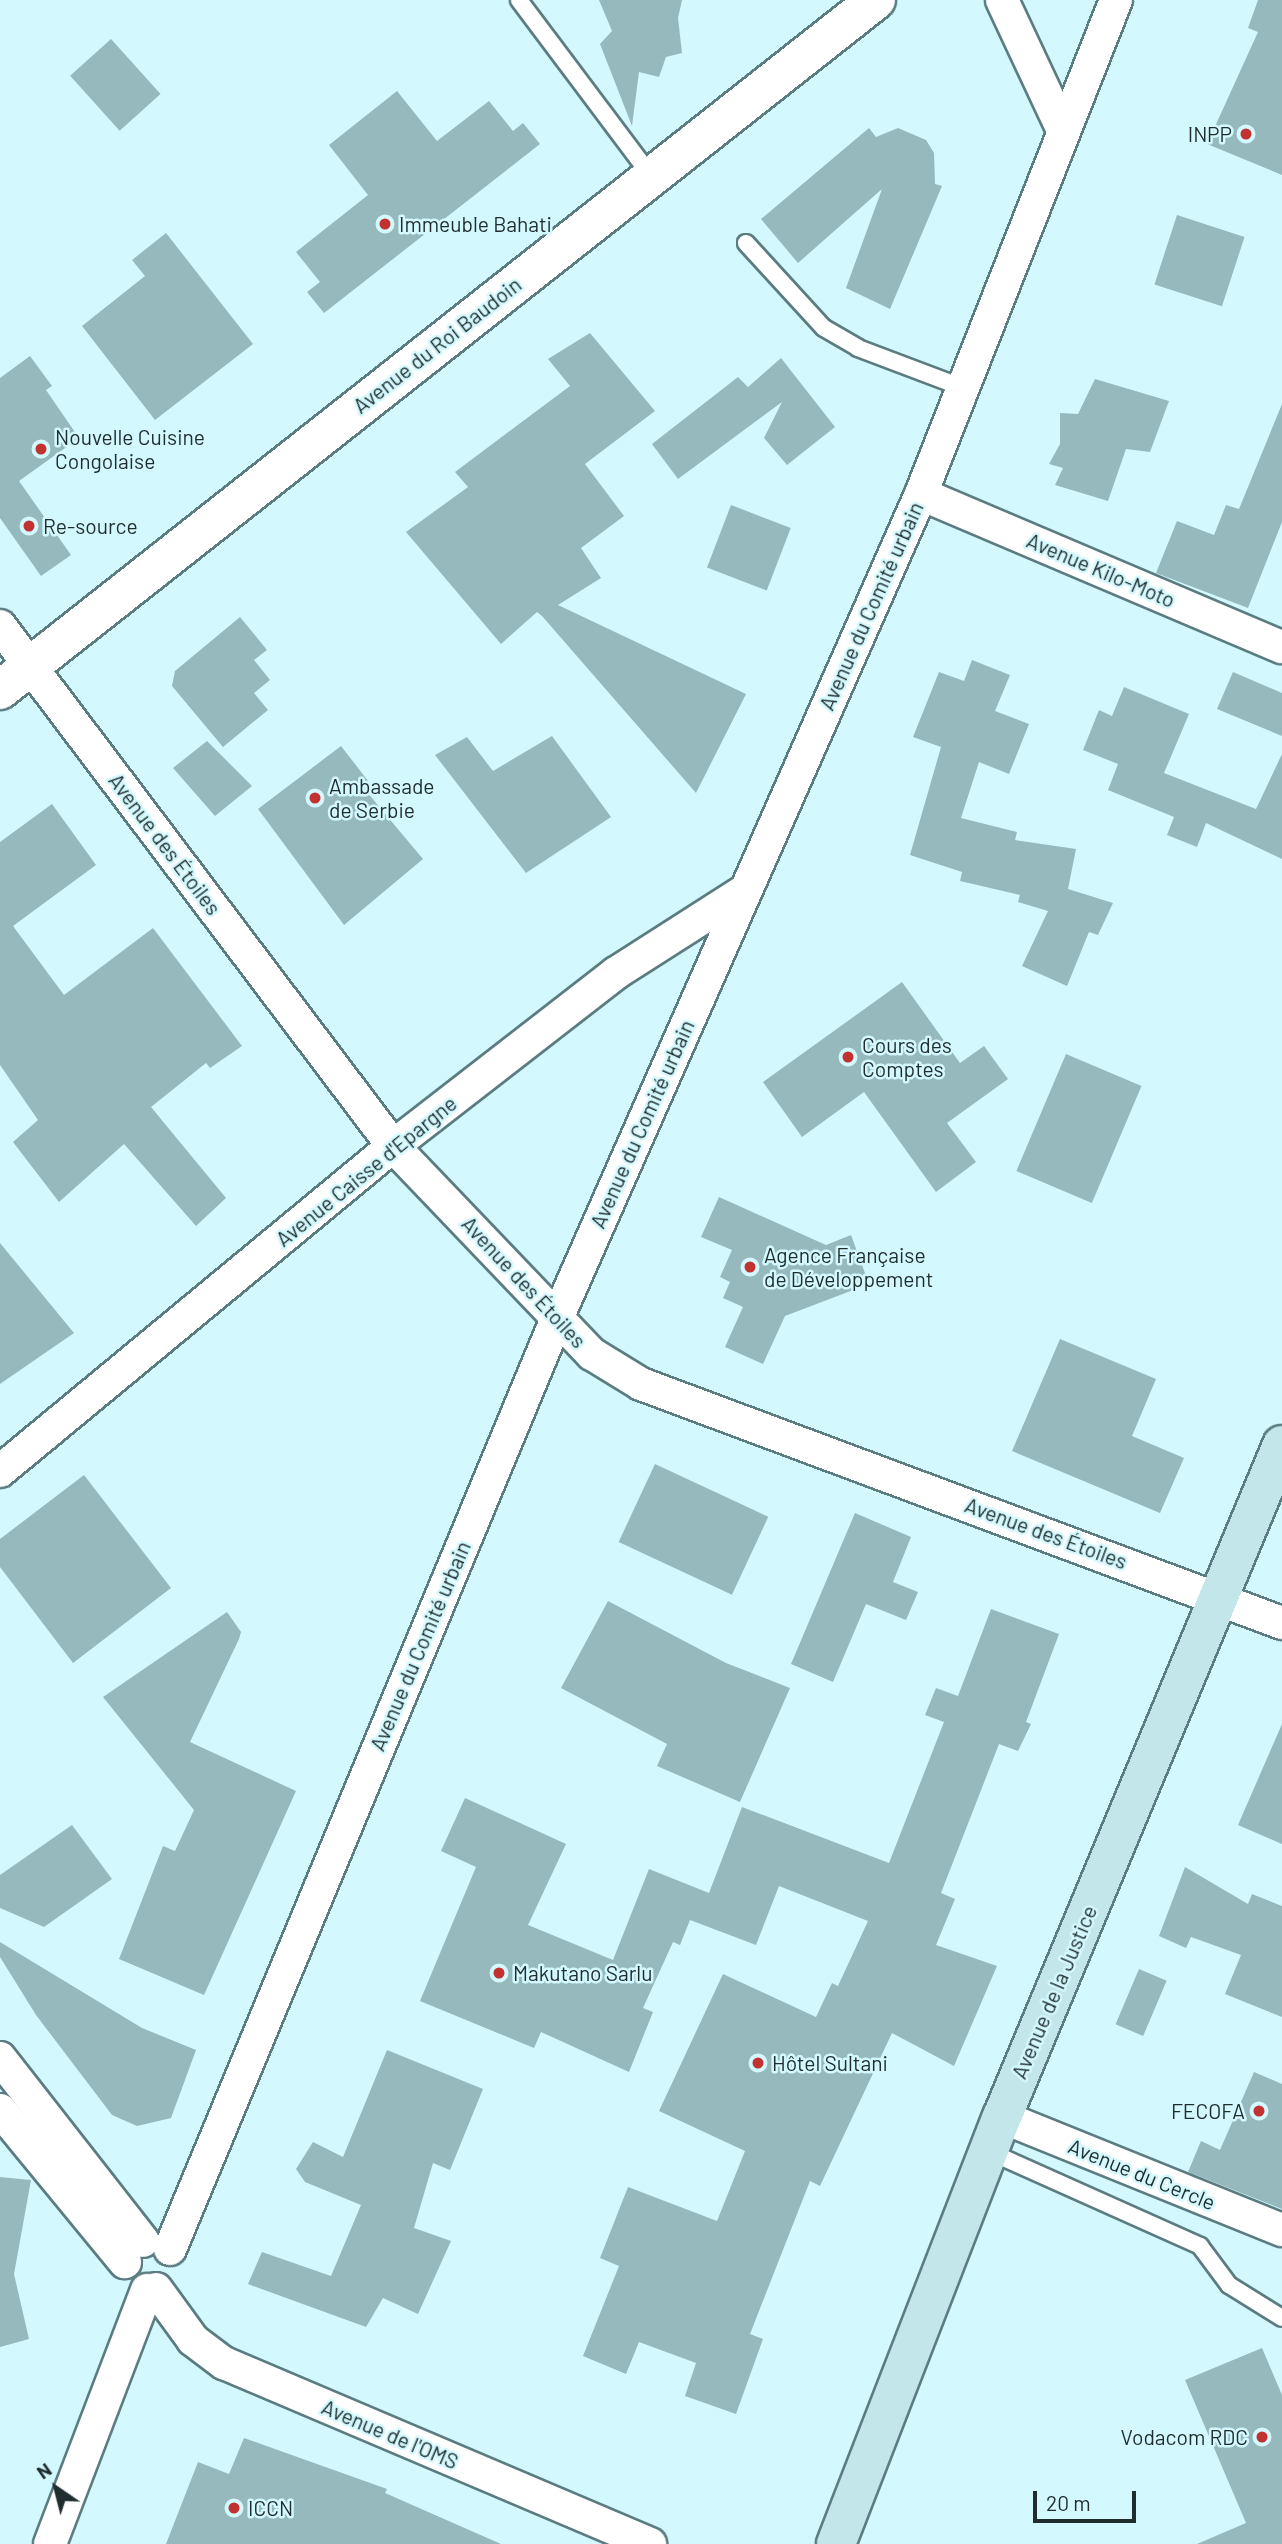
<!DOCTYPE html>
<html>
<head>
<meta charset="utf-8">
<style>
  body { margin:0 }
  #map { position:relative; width:1282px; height:2544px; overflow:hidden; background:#d3f8fd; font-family:Barlow,sans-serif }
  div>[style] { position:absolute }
  .building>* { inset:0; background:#96b9be; transform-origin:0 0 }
  .roads { filter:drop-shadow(2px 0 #5b7c81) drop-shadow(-2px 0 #5b7c81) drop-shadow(0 2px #5b7c81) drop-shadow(0 -2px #5b7c81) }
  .service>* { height:16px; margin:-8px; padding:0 8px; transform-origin:8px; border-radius:8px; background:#fff }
  .minor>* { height:32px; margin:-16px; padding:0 16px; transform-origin:16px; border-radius:16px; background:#fff }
  .tertiary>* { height:38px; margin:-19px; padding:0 19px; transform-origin:19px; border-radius:19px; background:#fff }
  .secondary>* { height:38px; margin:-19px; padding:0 19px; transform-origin:19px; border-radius:19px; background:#c3e6eb }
  .dots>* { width:19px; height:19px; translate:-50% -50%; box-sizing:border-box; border:4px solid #d3f8fd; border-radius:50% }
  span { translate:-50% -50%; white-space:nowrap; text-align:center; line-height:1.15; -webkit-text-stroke:5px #d3f8fd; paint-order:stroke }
  .poi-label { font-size:21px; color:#1f2d2f }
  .right { translate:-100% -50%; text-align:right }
  .left { translate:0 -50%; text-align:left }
  .street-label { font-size:21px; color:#1f2d2f }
  .north { position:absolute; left:21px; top:2453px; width:70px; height:70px; -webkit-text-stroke:5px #d3f8fd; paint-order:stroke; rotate:325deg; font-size:19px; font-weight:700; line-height:28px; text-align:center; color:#1f2d2f }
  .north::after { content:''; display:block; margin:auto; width:24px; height:32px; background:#1f2d2f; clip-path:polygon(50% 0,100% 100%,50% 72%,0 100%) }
  .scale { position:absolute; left:1033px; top:2491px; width:103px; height:32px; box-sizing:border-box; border:4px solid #1f2d2f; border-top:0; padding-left:9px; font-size:21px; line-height:24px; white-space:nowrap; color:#1f2d2f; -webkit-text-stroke:5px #d3f8fd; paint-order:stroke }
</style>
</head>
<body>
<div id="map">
  <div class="building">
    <i style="clip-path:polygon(599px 0,682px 0,678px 18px,682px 53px,666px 57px,659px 77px,639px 72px,632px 126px,600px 44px,612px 31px)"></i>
    <i style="clip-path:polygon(1258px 0,1282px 0,1282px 175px,1207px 144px,1258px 32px,1248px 28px)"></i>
    <i style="left:111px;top:39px;width:74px;height:55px;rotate:48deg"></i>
    <i style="clip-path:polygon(397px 91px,437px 141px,489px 101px,513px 131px,523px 123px,540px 144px,324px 313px,307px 292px,320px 282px,296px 252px,368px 195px,329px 145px)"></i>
    <i style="clip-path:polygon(869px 128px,876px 137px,898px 128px,926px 140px,934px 153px,935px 184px,942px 186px,890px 309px,846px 288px,882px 189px,798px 263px,761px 219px)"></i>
    <i style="left:1177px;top:215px;width:71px;height:73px;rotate:18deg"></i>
    <i style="clip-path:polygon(166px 233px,253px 344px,155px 420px,82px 326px,145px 276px,132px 260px)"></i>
    <i style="clip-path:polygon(590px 333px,655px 411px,585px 464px,624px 516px,581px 548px,601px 578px,558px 605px,746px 694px,696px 793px,542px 616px,537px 612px,501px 644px,406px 532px,468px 487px,455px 472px,570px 386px,548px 359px)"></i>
    <i style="clip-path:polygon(30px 356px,52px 386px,46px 390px,79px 438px,19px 481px,71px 555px,41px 576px,0 518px,0 378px)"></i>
    <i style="clip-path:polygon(781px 358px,835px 427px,787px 465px,764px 438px,782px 402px,678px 479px,652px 444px,738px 377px,748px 387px)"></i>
    <i style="clip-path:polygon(1095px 379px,1169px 401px,1150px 452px,1126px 449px,1108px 501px,1055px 485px,1063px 468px,1049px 464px,1060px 444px,1060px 413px,1078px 414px)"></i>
    <i style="clip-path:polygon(1282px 404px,1282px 522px,1248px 608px,1156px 573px,1177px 521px,1214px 535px,1226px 505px,1239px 509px)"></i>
    <i style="left:731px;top:505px;width:64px;height:67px;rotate:21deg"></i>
    <i style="clip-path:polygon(240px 617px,267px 650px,254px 660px,270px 680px,254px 693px,268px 710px,223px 747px,172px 686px,175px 671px)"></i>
    <i style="clip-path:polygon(972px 660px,1010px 675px,995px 711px,1029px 724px,1009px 774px,979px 762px,961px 818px,1017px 832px,1015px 840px,1076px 849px,1068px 889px,1113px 903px,1098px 935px,1089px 932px,1067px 986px,1022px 966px,1048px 911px,1018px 902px,1020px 895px,960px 881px,962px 872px,910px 855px,941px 747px,913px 737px,939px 672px,964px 681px)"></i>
    <i style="clip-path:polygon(1233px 672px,1282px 693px,1282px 736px,1217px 709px)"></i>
    <i style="clip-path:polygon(1124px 687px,1189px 714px,1164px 773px,1256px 809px,1282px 754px,1282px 859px,1206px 823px,1197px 847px,1167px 835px,1174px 817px,1108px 790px,1118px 764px,1083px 750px,1099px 710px,1112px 716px)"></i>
    <i style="clip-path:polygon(552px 736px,611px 817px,526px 873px,435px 755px,467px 737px,493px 771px)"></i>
    <i style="clip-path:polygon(207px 741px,252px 786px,215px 816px,173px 768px)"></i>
    <i style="clip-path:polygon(341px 746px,372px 786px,366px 791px,423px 859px,344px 925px,258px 809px)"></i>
    <i style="clip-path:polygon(52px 804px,96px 865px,13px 926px,64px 995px,153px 928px,242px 1046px,210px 1068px,206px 1063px,151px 1107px,226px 1198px,196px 1226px,124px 1144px,59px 1202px,13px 1142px,38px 1120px,0 1065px,0 842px)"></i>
    <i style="clip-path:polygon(902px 982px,960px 1063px,984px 1046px,1008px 1079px,947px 1123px,976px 1162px,936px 1192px,864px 1092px,802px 1137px,763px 1082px)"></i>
    <i style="left:1066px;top:1054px;width:82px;height:127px;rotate:23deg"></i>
    <i style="clip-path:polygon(719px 1197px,826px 1245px,851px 1235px,869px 1284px,785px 1316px,763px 1364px,725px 1347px,743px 1307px,723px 1298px,730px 1282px,720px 1277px,732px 1250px,701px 1237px)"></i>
    <i style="clip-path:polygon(0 1243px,74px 1333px,0 1384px)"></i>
    <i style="clip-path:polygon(1060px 1339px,1156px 1379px,1132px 1436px,1184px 1458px,1160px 1513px,1012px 1451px)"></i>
    <i style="left:655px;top:1464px;width:125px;height:86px;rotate:25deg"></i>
    <i style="clip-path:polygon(84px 1475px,171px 1588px,73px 1663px,0 1567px,0 1539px)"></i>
    <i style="clip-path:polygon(855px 1513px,911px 1537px,893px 1582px,918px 1592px,906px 1620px,866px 1604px,833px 1682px,791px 1664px)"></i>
    <i style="clip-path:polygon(608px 1601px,726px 1663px,790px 1688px,740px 1802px,657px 1766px,667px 1744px,561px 1688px)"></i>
    <i style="clip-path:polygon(991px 1609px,1059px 1634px,1026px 1722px,1031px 1724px,1018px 1751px,999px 1744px,941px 1893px,955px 1899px,936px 1945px,997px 1966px,954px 2066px,892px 2033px,820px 2186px,810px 2181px,750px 2334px,763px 2339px,736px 2414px,685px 2396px,696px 2363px,639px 2342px,626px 2374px,583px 2356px,619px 2266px,600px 2258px,628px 2187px,717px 2221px,745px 2151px,659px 2111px,723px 1974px,816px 2017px,832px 1983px,838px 1986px,868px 1921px,779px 1886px,756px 1945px,690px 1920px,680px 1945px,673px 1942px,643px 2008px,653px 2012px,629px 2072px,541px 2032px,534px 2048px,420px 2001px,476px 1867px,441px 1851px,465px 1798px,566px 1844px,528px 1925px,613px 1960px,649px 1869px,709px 1893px,742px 1807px,889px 1863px,944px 1722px,925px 1715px,936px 1688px,958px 1696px)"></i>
    <i style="clip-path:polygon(227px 1612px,241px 1632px,239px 1639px,190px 1742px,296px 1791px,204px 1995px,119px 1959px,163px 1846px,175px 1851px,194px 1810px,103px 1697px)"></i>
    <i style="clip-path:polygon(1282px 1724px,1282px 1844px,1238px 1825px)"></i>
    <i style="clip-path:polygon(72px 1825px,112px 1879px,44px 1927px,0 1908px,0 1875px)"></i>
    <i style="clip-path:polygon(1185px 1867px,1248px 1904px,1252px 1894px,1282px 1906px,1282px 2017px,1225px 1994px,1241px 1955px,1191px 1937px,1186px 1948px,1159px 1936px)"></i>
    <i style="clip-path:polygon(0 1942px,142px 2028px,196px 2050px,171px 2118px,137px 2126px,112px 2115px,36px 2015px,0 1957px)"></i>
    <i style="left:1139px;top:1969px;width:30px;height:60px;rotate:23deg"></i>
    <i style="clip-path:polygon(387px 2050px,483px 2089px,450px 2170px,433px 2163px,414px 2228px,451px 2241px,418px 2314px,383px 2298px,366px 2327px,248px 2284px,262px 2252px,331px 2276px,361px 2205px,305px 2182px,296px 2169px,313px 2142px,343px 2157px)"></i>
    <i style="clip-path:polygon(1254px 2072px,1282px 2084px,1282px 2209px,1188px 2172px,1201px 2141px,1220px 2150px)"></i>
    <i style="clip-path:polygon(0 2177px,31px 2180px,14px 2274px,29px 2339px,0 2347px)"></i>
    <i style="clip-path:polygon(1262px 2348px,1282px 2395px,1282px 2544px,1197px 2544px,1246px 2523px,1185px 2380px)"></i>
    <i style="clip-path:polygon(244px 2438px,387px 2489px,385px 2493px,501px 2544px,166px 2544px,198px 2462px,229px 2474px)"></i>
  </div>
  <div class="roads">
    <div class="service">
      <i style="left:519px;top:0;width:220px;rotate:53.1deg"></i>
      <i style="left:746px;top:243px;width:115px;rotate:47.5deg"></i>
      <i style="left:824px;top:328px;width:39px;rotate:30deg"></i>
      <i style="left:858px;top:348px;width:110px;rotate:20.7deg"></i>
      <i style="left:988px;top:2151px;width:232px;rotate:24.1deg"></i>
      <i style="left:1200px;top:2246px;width:49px;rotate:53.4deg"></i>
      <i style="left:1229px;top:2285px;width:62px;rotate:31.9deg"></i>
    </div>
    <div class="minor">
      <i style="left:1002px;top:0;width:141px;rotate:64.9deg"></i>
      <i style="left:921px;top:494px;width:392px;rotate:23deg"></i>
      <i style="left:0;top:626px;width:652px;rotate:52.92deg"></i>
      <i style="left:393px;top:1146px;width:288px;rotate:46.3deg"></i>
      <i style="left:592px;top:1354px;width:57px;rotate:31.5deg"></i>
      <i style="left:641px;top:1384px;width:684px;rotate:20.45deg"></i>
      <i style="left:0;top:1471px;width:510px;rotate:-39.59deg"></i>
      <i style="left:393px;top:1146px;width:282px;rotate:-37.8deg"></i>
      <i style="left:616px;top:973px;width:154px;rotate:-32.6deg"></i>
      <i style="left:0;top:2058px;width:232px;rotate:52deg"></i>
      <i style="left:0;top:2110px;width:197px;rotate:50.6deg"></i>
      <i style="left:1002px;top:2117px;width:302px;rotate:22deg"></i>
      <i style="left:170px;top:2249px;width:1010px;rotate:-67.42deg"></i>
      <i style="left:558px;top:1316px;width:899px;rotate:-66.17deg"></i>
      <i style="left:921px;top:494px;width:531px;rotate:-68.46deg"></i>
      <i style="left:156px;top:2289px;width:63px;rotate:54deg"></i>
      <i style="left:193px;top:2340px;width:39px;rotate:37deg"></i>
      <i style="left:224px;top:2363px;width:463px;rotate:23deg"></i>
      <i style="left:50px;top:2544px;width:272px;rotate:-69.1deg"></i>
    </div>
    <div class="tertiary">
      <i style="left:0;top:690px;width:1115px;rotate:-38.23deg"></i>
    </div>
    <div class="secondary">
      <i style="left:836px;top:2544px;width:458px;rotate:-68.8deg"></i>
      <i style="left:1002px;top:2117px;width:728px;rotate:-67.38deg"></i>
    </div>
  </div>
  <div class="dots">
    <i style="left:1246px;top:134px;background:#c13230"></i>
    <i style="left:385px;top:224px;background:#c13230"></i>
    <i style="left:41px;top:449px;background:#c13230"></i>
    <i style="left:29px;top:526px;background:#c13230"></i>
    <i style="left:315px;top:798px;background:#c13230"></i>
    <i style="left:848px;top:1057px;background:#c13230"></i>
    <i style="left:750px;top:1267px;background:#c13230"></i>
    <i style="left:499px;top:1973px;background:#c13230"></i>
    <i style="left:758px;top:2063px;background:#c13230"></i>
    <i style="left:1259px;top:2111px;background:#c13230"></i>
    <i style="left:1262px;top:2437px;background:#c13230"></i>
    <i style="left:234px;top:2508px;background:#c13230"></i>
  </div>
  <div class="poi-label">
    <span class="right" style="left:1232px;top:134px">INPP</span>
    <span class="left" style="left:399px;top:224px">Immeuble Bahati</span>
    <span class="left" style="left:55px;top:449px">Nouvelle Cuisine<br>Congolaise</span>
    <span class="left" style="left:43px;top:526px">Re-source</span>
    <span class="left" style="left:329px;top:798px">Ambassade<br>de Serbie</span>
    <span class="left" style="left:862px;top:1057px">Cours des<br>Comptes</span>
    <span class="left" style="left:764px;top:1267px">Agence Française<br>de Développement</span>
    <span class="left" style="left:513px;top:1973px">Makutano Sarlu</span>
    <span class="left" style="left:772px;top:2063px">Hôtel Sultani</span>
    <span class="right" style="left:1245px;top:2111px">FECOFA</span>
    <span class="right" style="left:1248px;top:2437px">Vodacom RDC</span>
    <span class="left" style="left:248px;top:2508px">ICCN</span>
  </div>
  <div class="street-label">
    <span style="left:437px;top:345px;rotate:-38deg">Avenue du Roi Baudoin</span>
    <span style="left:1101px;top:570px;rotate:23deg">Avenue Kilo-Moto</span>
    <span style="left:871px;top:606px;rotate:-66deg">Avenue du Comité urbain</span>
    <span style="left:165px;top:844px;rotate:53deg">Avenue des Étoiles</span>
    <span style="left:642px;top:1124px;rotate:-66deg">Avenue du Comité urbain</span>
    <span style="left:366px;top:1171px;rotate:-39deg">Avenue Caisse d'Epargne</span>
    <span style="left:524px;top:1282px;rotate:47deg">Avenue des Étoiles</span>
    <span style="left:1046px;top:1533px;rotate:20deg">Avenue des Étoiles</span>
    <span style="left:420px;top:1646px;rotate:-67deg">Avenue du Comité urbain</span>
    <span style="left:1054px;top:1992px;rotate:-67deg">Avenue de la Justice</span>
    <span style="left:1142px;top:2174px;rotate:22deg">Avenue du Cercle</span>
    <span style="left:390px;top:2434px;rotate:23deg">Avenue de l'OMS</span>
  </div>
  <div class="north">N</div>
  <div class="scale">20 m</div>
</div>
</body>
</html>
